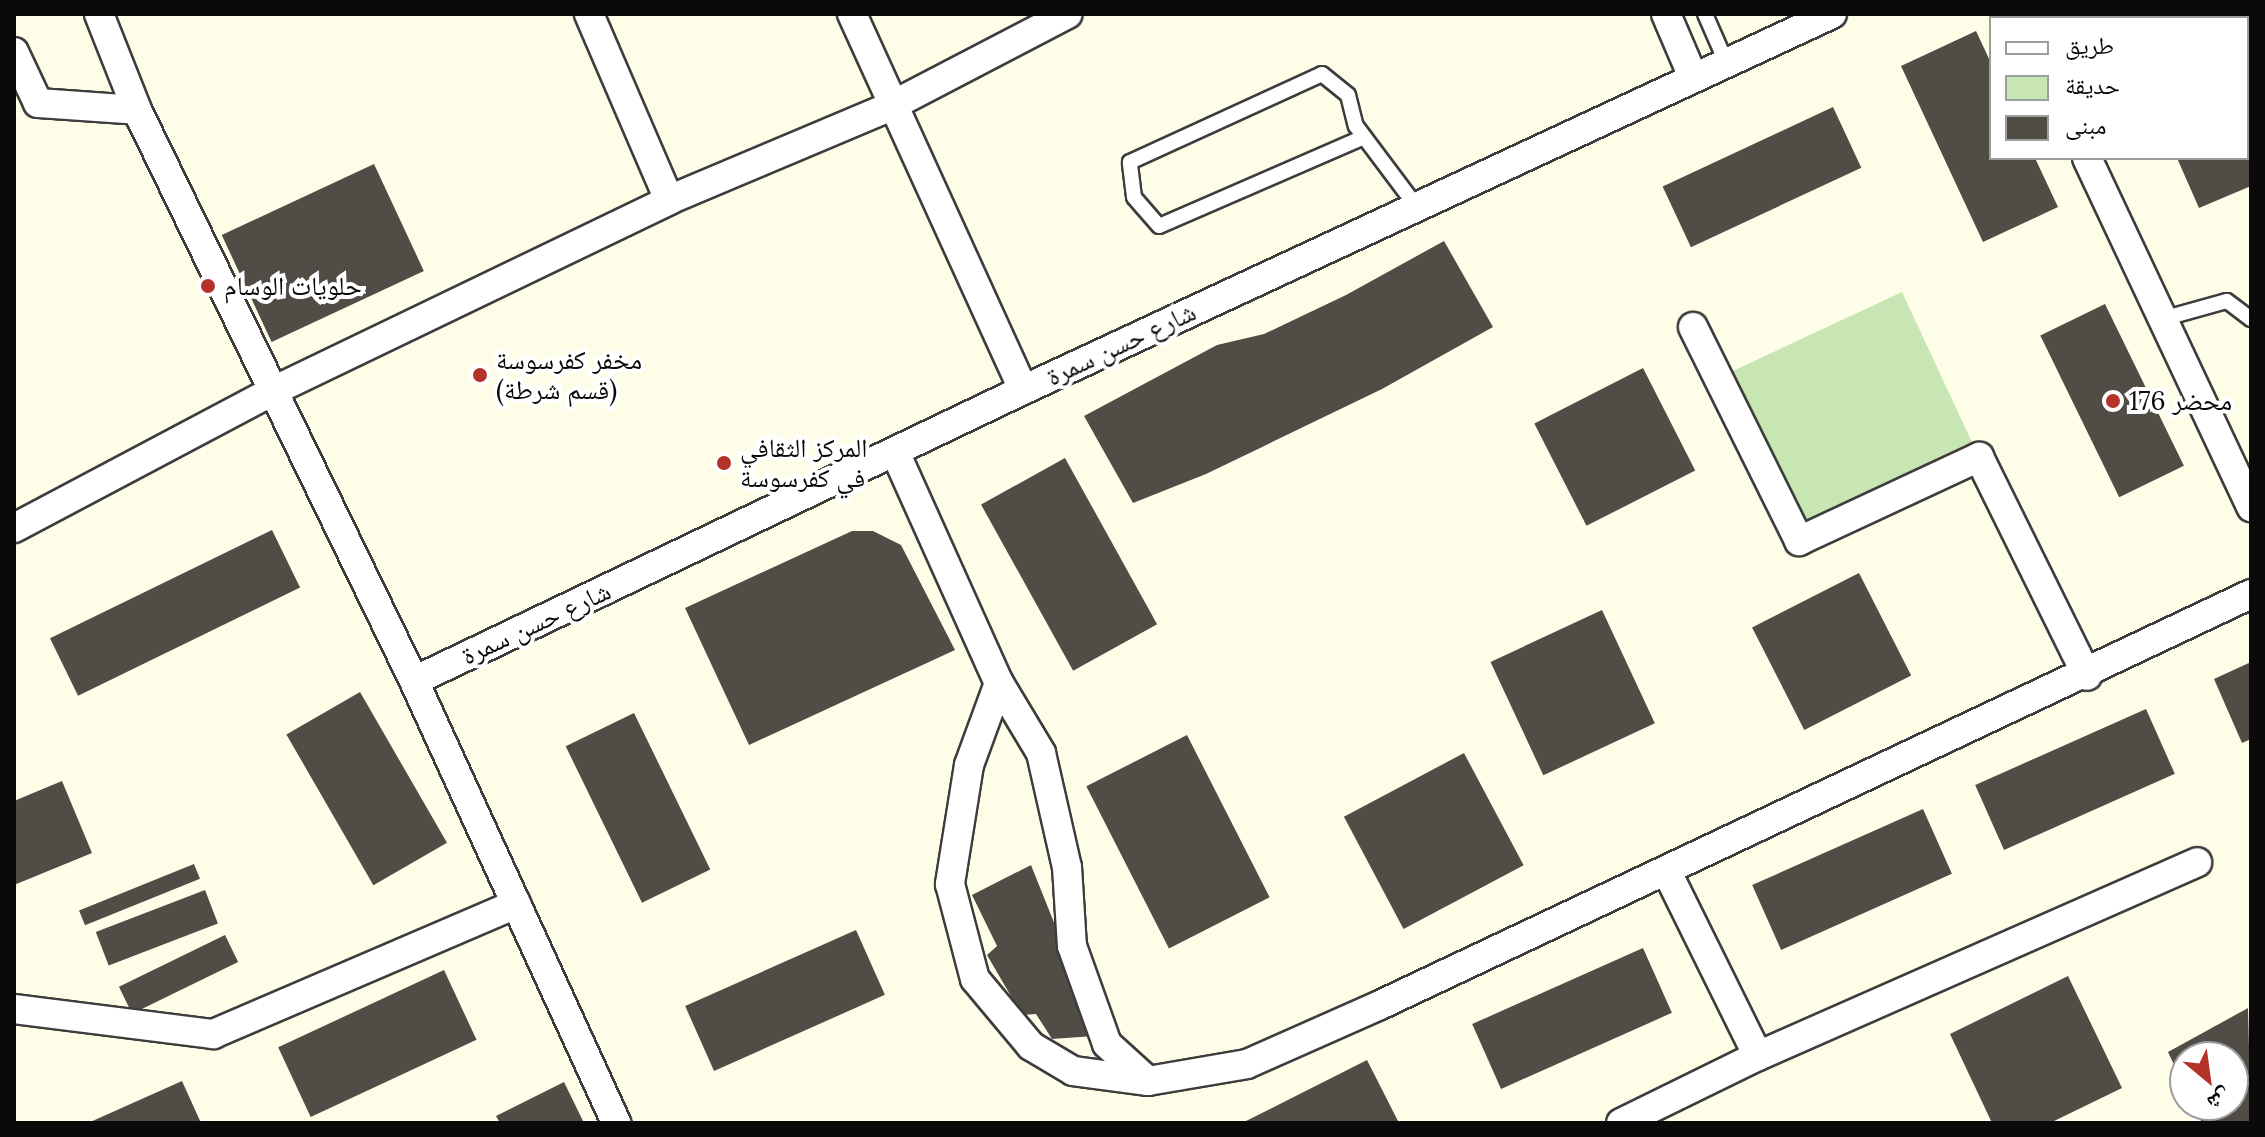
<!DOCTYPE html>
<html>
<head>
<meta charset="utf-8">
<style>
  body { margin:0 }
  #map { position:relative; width:2265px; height:1137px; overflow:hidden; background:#fefde7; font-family:Lora,"Noto Naskh Arabic",serif }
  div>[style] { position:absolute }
  .green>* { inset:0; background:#c7e6b3; transform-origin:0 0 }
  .building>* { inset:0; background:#524c47; transform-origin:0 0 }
  .roads { filter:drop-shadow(2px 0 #3d3d3d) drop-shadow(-2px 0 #3d3d3d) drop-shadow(0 2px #3d3d3d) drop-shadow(0 -2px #3d3d3d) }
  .service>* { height:14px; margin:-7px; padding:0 7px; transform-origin:7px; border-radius:7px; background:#fff }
  .minor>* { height:28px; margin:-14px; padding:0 14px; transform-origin:14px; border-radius:14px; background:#fff }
  .dots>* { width:22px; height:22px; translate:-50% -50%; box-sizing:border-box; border:4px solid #fff; border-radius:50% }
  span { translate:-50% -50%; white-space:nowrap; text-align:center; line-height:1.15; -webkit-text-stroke:8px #fff; paint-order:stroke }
  .poi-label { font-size:26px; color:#0a0a0a }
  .left { translate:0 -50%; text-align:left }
  .street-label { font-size:26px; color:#0a0a0a }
  .frame { position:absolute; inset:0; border:16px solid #0a0a0a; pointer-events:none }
  .legend { position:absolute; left:1989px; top:16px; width:260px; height:144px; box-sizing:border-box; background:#fff; border:2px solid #9d9d9d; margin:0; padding:10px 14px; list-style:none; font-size:24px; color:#0a0a0a }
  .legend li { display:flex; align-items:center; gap:16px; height:40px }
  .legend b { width:40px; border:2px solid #9d9d9d }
  .north { position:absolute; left:2169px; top:1041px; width:80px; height:80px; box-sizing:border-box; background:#fff; border:2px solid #9d9d9d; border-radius:50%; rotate:151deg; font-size:22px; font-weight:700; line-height:32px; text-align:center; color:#0a0a0a }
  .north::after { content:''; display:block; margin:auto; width:28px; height:36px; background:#b43227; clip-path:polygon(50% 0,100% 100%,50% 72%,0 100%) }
</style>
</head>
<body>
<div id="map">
  <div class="green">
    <i style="left:1902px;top:292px;width:182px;height:203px;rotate:65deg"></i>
  </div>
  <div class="building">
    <i style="clip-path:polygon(2106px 14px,2184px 14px,2175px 18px)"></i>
    <i style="clip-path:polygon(1976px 31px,1991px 63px,1991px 158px,2035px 158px,2058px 207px,1983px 242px,1901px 66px)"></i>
    <i style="left:1833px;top:107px;width:67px;height:188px;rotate:65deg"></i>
    <i style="clip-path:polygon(2251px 109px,2251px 186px,2199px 208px,2177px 158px,2247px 158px)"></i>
    <i style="left:374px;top:164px;width:118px;height:168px;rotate:65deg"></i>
    <i style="clip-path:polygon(1444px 241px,1493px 327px,1382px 389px,1206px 474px,1133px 503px,1084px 416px,1217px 345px,1264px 334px,1346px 295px)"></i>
    <i style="left:2105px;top:304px;width:180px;height:72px;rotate:64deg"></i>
    <i style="left:1643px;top:368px;width:115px;height:122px;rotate:63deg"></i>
    <i style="left:1065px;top:458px;width:190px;height:96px;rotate:61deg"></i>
    <i style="left:272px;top:530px;width:64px;height:247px;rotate:64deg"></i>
    <i style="clip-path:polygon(852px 531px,873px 531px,901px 545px,955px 650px,749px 745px,685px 608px)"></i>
    <i style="left:1859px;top:573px;width:115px;height:120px;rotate:63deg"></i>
    <i style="left:1602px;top:610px;width:125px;height:123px;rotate:65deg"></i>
    <i style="clip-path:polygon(2251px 662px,2251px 739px,2242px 743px,2214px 679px)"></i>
    <i style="left:360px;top:692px;width:174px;height:85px;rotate:60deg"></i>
    <i style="left:2146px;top:709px;width:71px;height:187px;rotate:66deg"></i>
    <i style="left:634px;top:713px;width:174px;height:76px;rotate:64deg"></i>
    <i style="left:1187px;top:735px;width:182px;height:113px;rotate:63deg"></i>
    <i style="left:1464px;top:753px;width:127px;height:136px;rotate:62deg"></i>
    <i style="clip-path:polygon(62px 781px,92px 853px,14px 885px,14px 801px)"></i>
    <i style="left:1923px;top:809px;width:71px;height:187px;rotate:66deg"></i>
    <i style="left:194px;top:864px;width:16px;height:124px;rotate:68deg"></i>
    <i style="clip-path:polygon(1031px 865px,1095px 1025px,1094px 1036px,1052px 1039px,1036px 1014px,1022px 1015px,987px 955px,997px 946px,972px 895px)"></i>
    <i style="left:205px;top:890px;width:36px;height:117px;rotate:69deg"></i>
    <i style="left:856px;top:930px;width:71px;height:187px;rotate:66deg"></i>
    <i style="left:225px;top:935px;width:30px;height:118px;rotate:64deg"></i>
    <i style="left:1643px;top:948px;width:71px;height:187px;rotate:66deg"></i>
    <i style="left:444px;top:970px;width:77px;height:183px;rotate:65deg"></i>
    <i style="clip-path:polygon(2068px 976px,2122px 1088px,2050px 1123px,1992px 1123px,1950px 1034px)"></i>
    <i style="clip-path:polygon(2248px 1008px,2251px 1123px,2202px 1123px,2193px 1105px,2233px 1105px,2233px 1057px,2185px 1057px,2185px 1088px,2168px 1052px)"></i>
    <i style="clip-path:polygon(1367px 1060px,1399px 1123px,1242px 1123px)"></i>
    <i style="clip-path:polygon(182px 1081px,201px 1123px,88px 1123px)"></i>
    <i style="clip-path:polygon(564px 1082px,584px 1123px,500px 1123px,496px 1116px)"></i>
  </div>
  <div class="roads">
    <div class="service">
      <i style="left:1705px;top:14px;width:52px;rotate:66.4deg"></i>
      <i style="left:1364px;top:137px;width:223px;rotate:156.5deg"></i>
      <i style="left:1159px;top:226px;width:38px;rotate:-131deg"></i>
      <i style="left:1134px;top:197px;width:35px;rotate:-97deg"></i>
      <i style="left:1130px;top:162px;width:211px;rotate:-24.6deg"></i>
      <i style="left:1322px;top:74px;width:33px;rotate:39deg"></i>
      <i style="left:1348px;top:95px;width:32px;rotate:76deg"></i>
      <i style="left:1356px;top:126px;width:100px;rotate:53.1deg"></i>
      <i style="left:2162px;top:319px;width:67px;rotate:-15.5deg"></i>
      <i style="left:2227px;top:301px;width:30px;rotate:37deg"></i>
    </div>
    <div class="minor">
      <i style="left:99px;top:14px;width:103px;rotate:68.4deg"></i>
      <i style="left:137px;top:110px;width:635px;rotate:64.12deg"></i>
      <i style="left:414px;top:681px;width:486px;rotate:65.4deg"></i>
      <i style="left:589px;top:14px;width:202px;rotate:66.7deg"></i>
      <i style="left:852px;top:14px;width:413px;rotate:65.5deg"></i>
      <i style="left:1666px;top:14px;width:69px;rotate:66.8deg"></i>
      <i style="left:2019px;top:14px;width:4px;rotate:63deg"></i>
      <i style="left:14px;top:52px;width:56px;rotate:64.8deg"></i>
      <i style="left:38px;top:103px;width:99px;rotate:4deg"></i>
      <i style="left:2087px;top:158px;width:386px;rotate:64.8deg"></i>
      <i style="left:1693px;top:327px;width:239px;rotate:63.6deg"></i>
      <i style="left:1799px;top:541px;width:199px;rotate:-25deg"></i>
      <i style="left:1979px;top:457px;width:244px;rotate:63.7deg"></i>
      <i style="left:895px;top:452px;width:253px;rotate:65.8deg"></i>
      <i style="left:999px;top:683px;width:82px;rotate:59deg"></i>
      <i style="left:1041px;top:753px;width:117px;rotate:77.2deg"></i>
      <i style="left:1067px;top:867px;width:79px;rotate:86.4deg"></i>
      <i style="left:1072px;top:946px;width:104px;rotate:70.3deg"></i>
      <i style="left:1107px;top:1044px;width:55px;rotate:42.1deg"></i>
      <i style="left:14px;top:528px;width:293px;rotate:-27.9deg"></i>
      <i style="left:273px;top:391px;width:440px;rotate:-25.7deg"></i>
      <i style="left:669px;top:200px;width:241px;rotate:-22.9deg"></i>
      <i style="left:891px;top:106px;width:199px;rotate:-27.5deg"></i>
      <i style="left:414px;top:681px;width:675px;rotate:-25.54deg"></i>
      <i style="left:1023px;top:390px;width:892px;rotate:-24.93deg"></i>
      <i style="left:999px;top:683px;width:87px;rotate:110.1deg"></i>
      <i style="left:969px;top:765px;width:121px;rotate:99.1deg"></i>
      <i style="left:950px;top:884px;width:98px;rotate:75.3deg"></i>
      <i style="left:975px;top:979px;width:87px;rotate:50.1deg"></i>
      <i style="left:1031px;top:1046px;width:49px;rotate:30.8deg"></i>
      <i style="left:1073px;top:1071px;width:76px;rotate:7.6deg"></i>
      <i style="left:1148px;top:1081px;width:100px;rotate:-9.7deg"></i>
      <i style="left:1247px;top:1064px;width:145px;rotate:-23.9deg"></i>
      <i style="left:1380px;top:1005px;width:963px;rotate:-25.26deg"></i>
      <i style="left:1668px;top:874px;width:203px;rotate:63.7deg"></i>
      <i style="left:14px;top:1009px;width:201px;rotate:7.2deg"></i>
      <i style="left:213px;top:1034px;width:330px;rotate:-23.2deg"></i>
      <i style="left:1621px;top:1123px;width:153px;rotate:-26.1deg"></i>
      <i style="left:1758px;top:1056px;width:480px;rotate:-23.8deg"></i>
    </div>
  </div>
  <div class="dots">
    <i style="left:208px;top:286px;background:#b43227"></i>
    <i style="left:480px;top:375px;background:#b43227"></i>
    <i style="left:2113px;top:401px;background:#b43227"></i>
    <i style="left:724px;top:463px;background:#b43227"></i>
  </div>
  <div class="poi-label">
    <span class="left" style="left:224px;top:286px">حلويات الوسام</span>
    <span class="left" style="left:496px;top:375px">مخفر كفرسوسة<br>(قسم شرطة)</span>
    <span class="left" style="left:2129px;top:401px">محضر 176</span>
    <span class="left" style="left:740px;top:463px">المركز الثقافي<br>في كفرسوسة</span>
  </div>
  <div class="street-label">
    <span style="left:1121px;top:344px;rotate:-25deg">شارع حسن سمرة</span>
    <span style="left:536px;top:623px;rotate:-25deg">شارع حسن سمرة</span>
  </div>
  <div class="frame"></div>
  <ul class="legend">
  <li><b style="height:10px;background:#fff"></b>طريق</li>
  <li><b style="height:22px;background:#c7e6b3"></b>حديقة</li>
  <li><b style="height:22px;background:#524c47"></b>مبنى</li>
  </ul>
  <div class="north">ش</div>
</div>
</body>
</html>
